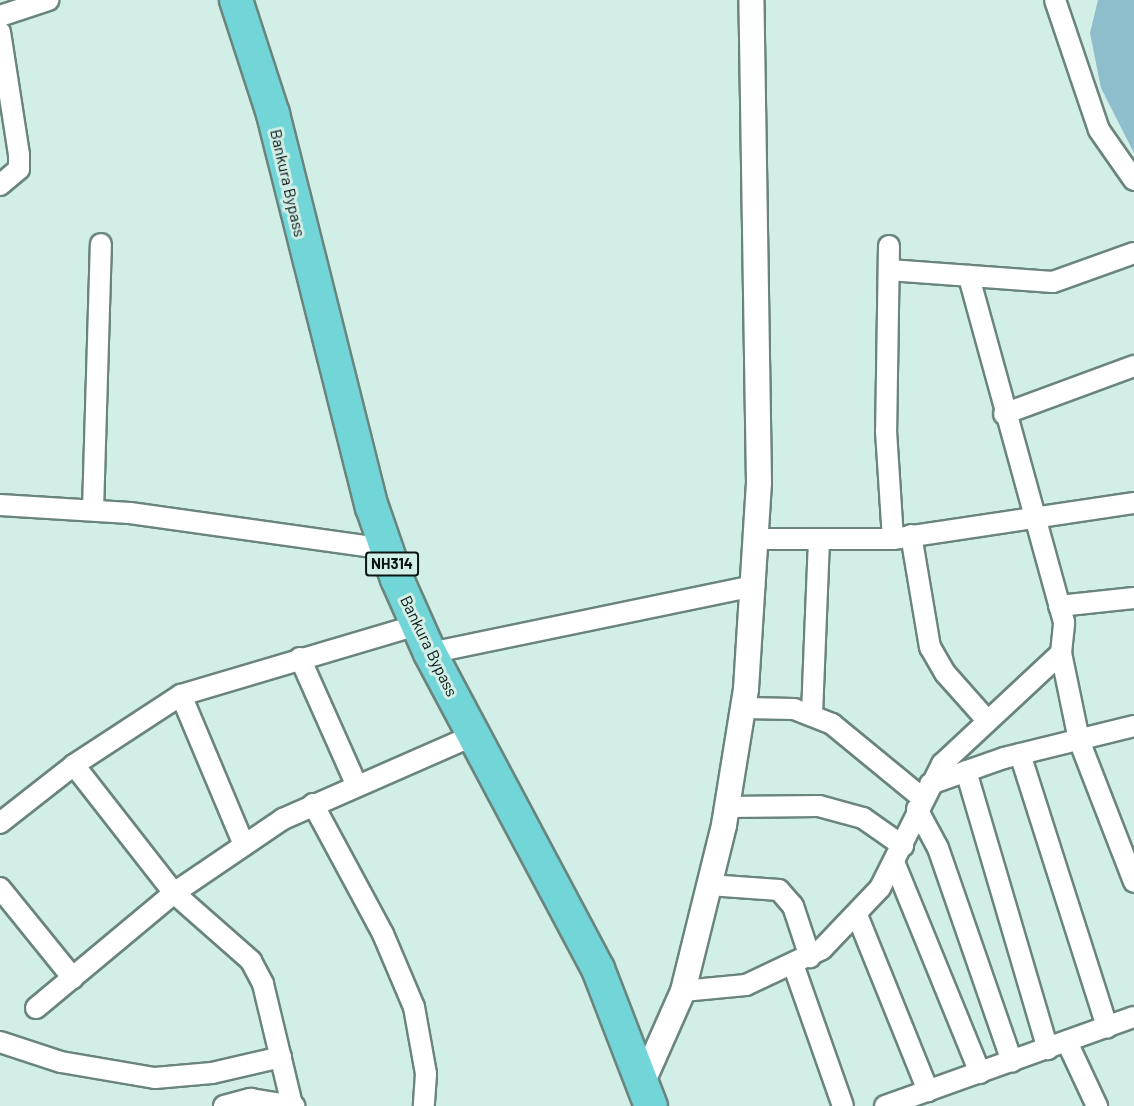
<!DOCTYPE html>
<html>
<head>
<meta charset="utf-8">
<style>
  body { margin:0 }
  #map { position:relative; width:1134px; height:1106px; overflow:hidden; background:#d1eee7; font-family:Barlow,sans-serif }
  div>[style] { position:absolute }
  .water>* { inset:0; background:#8ebdcb }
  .roads { filter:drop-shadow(2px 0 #6a847e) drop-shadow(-2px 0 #6a847e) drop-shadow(0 2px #6a847e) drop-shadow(0 -2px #6a847e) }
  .minor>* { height:20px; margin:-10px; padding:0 10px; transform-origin:10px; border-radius:10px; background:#fff }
  .tertiary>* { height:24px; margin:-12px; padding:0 12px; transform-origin:12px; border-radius:12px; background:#fff }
  .trunk>* { height:32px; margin:-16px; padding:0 16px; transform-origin:16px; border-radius:16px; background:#72d6d8 }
  span { translate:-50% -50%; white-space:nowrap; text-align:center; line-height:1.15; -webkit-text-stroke:6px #d1eee7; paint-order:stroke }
  .shield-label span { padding:2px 4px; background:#d1eee7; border:2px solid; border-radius:4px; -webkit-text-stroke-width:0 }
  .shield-label { font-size:15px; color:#0b1513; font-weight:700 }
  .street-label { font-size:16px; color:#0b1513 }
</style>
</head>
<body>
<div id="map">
  <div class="water">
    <i style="clip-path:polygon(1098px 0,1134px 0,1134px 153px,1101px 88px,1090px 33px)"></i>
  </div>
  <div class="roads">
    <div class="minor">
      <i style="left:1055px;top:0;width:137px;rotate:71.3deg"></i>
      <i style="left:1099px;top:130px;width:61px;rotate:55deg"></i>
      <i style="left:0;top:16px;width:51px;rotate:-18.4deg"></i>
      <i style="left:0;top:32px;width:124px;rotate:81.2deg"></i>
      <i style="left:19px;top:155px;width:14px;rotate:90deg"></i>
      <i style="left:19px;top:169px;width:25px;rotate:140deg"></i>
      <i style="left:889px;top:246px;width:185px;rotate:90.9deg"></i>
      <i style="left:886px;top:431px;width:108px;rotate:86.3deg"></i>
      <i style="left:889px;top:270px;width:164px;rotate:4.2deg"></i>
      <i style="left:1053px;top:282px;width:86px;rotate:-19.7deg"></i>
      <i style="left:1004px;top:414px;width:139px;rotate:-20.3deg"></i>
      <i style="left:0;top:505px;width:130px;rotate:3.5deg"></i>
      <i style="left:130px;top:513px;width:260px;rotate:8deg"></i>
      <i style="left:93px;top:510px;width:266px;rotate:-88.3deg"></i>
      <i style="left:911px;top:535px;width:114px;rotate:80.4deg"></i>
      <i style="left:930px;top:647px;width:30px;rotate:60deg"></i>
      <i style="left:945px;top:673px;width:62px;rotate:48.3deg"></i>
      <i style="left:758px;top:539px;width:135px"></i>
      <i style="left:893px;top:539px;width:244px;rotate:-8.5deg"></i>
      <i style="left:1059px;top:606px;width:75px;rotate:-6.1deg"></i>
      <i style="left:430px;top:653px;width:331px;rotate:-11.7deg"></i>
      <i style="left:1061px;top:653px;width:89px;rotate:78.3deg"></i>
      <i style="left:1079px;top:740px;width:152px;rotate:68.8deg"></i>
      <i style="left:300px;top:658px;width:138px;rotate:66deg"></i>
      <i style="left:181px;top:695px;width:163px;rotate:67.2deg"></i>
      <i style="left:744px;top:708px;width:50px;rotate:1.1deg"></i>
      <i style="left:794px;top:709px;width:41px;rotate:21.5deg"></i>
      <i style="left:832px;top:724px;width:117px;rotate:39.4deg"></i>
      <i style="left:812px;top:714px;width:175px;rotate:-87.7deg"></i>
      <i style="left:1020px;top:754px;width:287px;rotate:72.3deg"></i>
      <i style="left:74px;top:765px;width:162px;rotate:52deg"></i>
      <i style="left:174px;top:893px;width:103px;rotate:41.4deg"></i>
      <i style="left:251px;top:961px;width:26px;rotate:62deg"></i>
      <i style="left:263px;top:984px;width:124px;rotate:76.5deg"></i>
      <i style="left:966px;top:771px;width:290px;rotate:73.6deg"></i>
      <i style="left:930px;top:784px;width:78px;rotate:-19.4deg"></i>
      <i style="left:1004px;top:758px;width:134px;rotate:-13.8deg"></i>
      <i style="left:313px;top:804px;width:148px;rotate:61.7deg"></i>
      <i style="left:383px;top:934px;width:79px;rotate:67deg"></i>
      <i style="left:414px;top:1007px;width:68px;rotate:79.8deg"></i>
      <i style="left:426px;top:1074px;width:32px;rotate:94deg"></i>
      <i style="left:728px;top:807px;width:91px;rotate:-0.6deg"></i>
      <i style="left:819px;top:806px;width:46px;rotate:15.3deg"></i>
      <i style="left:863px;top:818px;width:49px;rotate:35deg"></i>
      <i style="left:917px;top:809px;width:44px;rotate:61.7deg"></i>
      <i style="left:938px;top:848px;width:226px;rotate:70.9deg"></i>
      <i style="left:0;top:823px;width:94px;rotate:-38.1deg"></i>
      <i style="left:74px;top:765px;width:128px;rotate:-33.2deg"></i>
      <i style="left:181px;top:695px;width:247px;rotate:-16.5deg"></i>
      <i style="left:894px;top:862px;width:228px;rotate:67.8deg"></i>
      <i style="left:709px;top:885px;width:70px;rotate:4.1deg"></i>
      <i style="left:779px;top:890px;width:21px;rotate:49deg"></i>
      <i style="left:793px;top:906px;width:54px;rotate:71.6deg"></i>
      <i style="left:0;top:888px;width:116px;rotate:51deg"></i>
      <i style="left:857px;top:915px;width:190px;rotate:68deg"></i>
      <i style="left:794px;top:967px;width:147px;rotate:70.6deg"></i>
      <i style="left:683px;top:991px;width:63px;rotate:-5.4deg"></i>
      <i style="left:746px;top:985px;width:84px;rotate:-25.3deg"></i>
      <i style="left:822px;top:949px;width:84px;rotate:-46.4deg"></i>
      <i style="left:880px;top:888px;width:139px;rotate:-63.4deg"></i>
      <i style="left:942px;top:764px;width:163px;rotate:-43deg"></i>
      <i style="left:1061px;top:653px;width:31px;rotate:-84deg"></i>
      <i style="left:1064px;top:622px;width:359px;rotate:-105.4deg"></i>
      <i style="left:36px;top:1008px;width:180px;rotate:-39.8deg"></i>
      <i style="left:174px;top:893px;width:132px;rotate:-34.2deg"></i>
      <i style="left:283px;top:819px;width:209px;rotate:-23.7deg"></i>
      <i style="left:0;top:1042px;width:64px;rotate:18.2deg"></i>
      <i style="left:61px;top:1062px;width:95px;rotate:9.7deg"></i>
      <i style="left:155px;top:1078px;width:57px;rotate:-5deg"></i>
      <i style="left:212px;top:1073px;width:71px;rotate:-13.1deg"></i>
      <i style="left:1067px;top:1042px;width:71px;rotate:64.9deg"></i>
      <i style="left:224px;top:1106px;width:28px;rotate:-15deg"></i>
      <i style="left:251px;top:1099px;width:44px;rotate:9.2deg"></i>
      <i style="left:885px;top:1106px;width:264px;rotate:-19.7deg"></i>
    </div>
    <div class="tertiary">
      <i style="left:641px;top:1086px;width:104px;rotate:-66.1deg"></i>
      <i style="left:683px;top:991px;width:171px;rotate:-76.1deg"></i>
      <i style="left:724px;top:825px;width:138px;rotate:-80.8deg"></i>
      <i style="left:746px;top:689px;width:206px;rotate:-86.4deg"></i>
      <i style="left:759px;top:483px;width:483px;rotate:-90.9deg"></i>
    </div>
    <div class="trunk">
      <i style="left:236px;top:0;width:120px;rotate:72deg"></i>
      <i style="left:273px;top:114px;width:405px;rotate:75.9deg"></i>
      <i style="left:372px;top:507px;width:76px;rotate:70.9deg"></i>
      <i style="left:397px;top:579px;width:81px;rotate:66deg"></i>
      <i style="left:430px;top:653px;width:358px;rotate:62deg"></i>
      <i style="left:598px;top:969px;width:147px;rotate:68.9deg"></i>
    </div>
  </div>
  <div class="shield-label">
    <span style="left:392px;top:564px">NH314</span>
  </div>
  <div class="street-label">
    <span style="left:288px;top:183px;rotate:77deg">Bankura Bypass</span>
    <span style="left:429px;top:646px;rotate:64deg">Bankura Bypass</span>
  </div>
</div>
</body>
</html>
